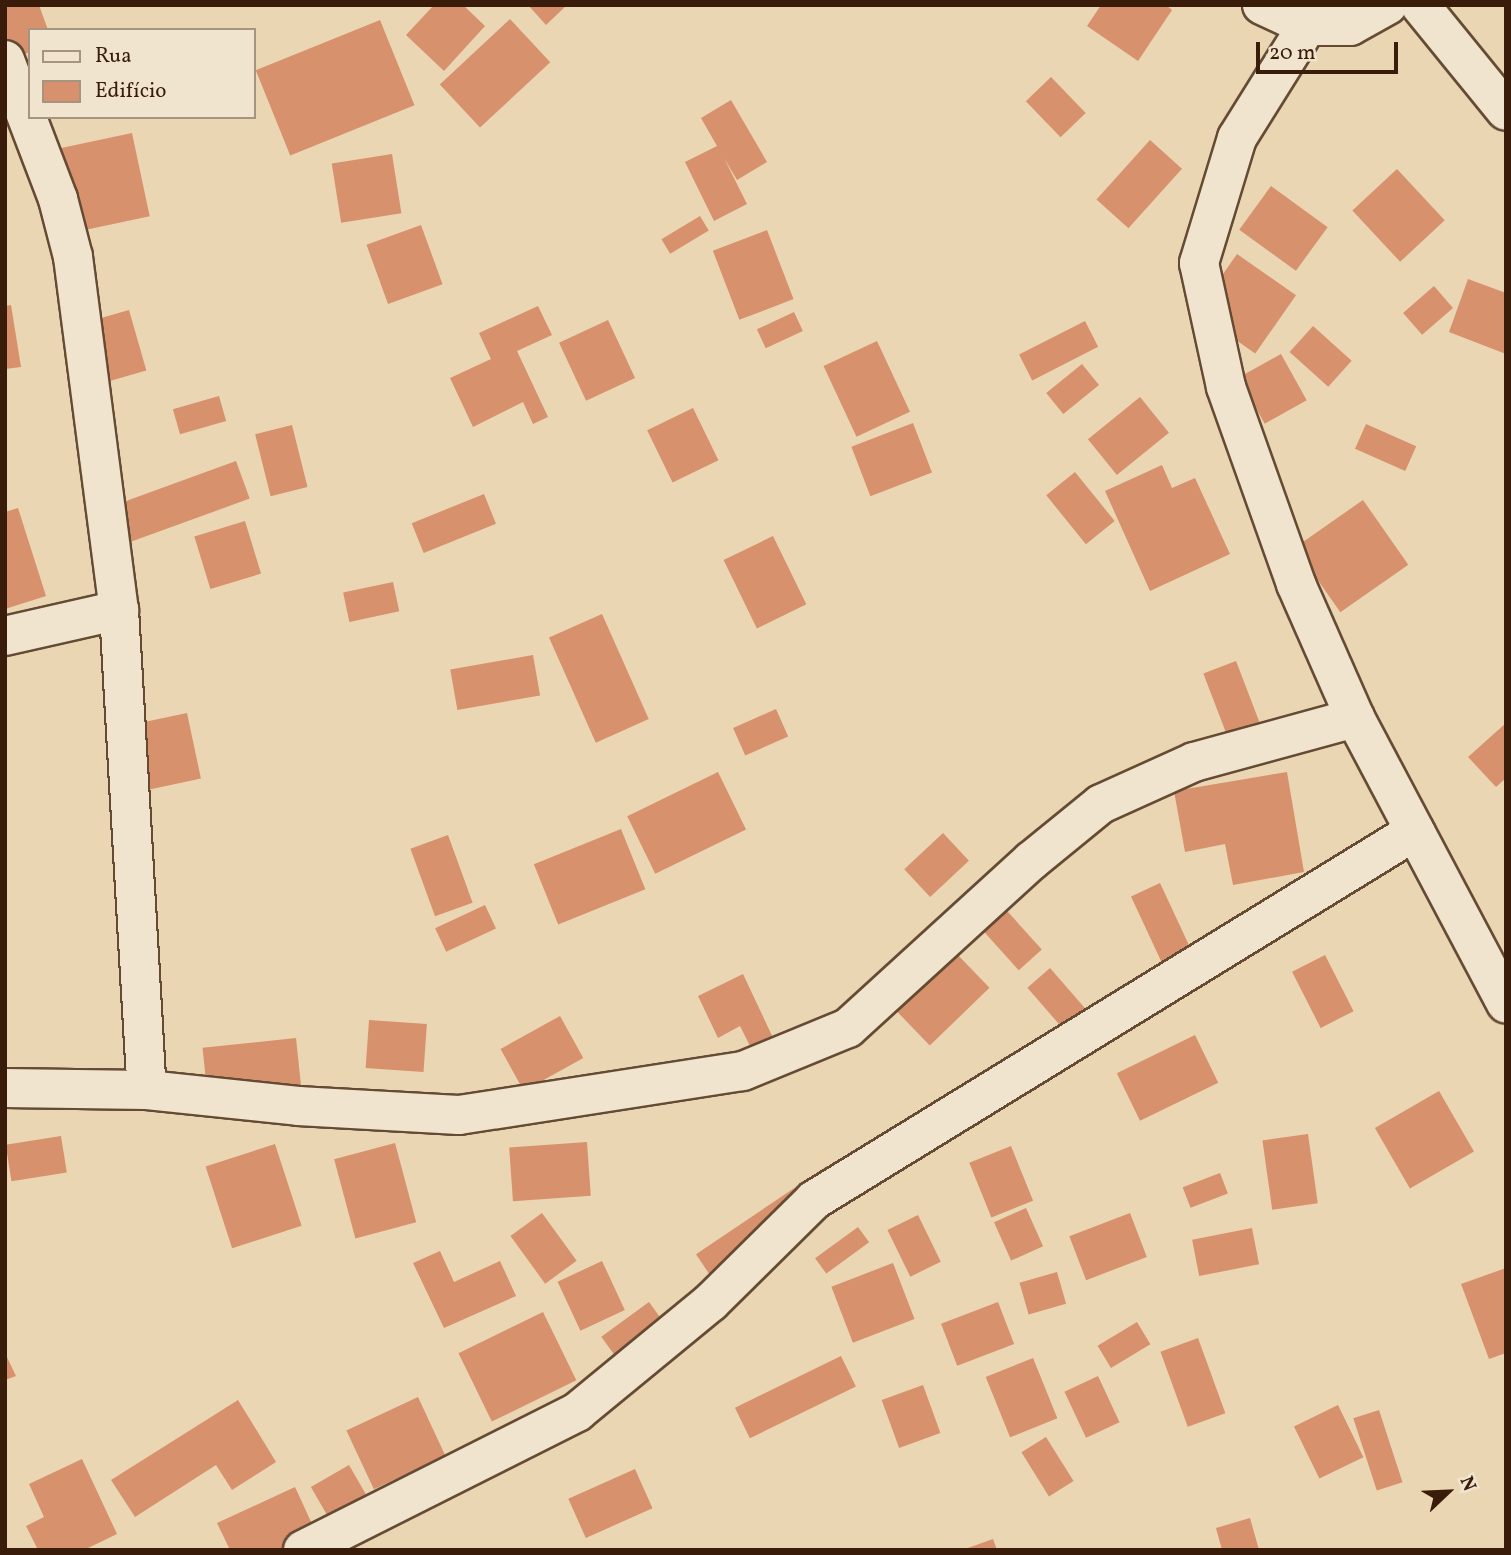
<!DOCTYPE html>
<html>
<head>
<meta charset="utf-8">
<style>
  body { margin:0 }
  #map { position:relative; width:1511px; height:1555px; overflow:hidden; background:#ead6b3; font-family:Vollkorn,serif }
  div>[style] { position:absolute }
  .building>* { inset:0; background:#d7916d; transform-origin:0 0 }
  .roads { filter:drop-shadow(2px 0 #654b34) drop-shadow(-2px 0 #654b34) drop-shadow(0 2px #654b34) drop-shadow(0 -2px #654b34) }
  .minor>* { height:38px; margin:-19px; padding:0 19px; transform-origin:19px; border-radius:19px; background:#f1e4ce }
  span { translate:-50% -50%; white-space:nowrap; text-align:center; line-height:1.15; -webkit-text-stroke:5px #f1e4ce; paint-order:stroke }
  .frame { position:absolute; inset:0; border:7px solid #391d0a; pointer-events:none }
  .legend { position:absolute; left:28px; top:28px; width:228px; height:91px; box-sizing:border-box; background:#f1e4ce; border:2px solid #a79480; margin:0; padding:9px 12px; list-style:none; font-size:21px; color:#391d0a }
  .legend li { display:flex; align-items:center; gap:14px; height:35px }
  .legend b { width:35px; border:2px solid #a79480 }
  .north { position:absolute; left:1413px; top:1457px; width:70px; height:70px; -webkit-text-stroke:5px #f1e4ce; paint-order:stroke; rotate:67deg; font-size:19px; font-weight:700; line-height:28px; text-align:center; color:#391d0a }
  .north::after { content:''; display:block; margin:auto; width:24px; height:32px; background:#391d0a; clip-path:polygon(50% 0,100% 100%,50% 72%,0 100%) }
  .scale { position:absolute; left:1256px; top:42px; width:142px; height:32px; box-sizing:border-box; border:4px solid #391d0a; border-top:0; padding-left:9px; font-size:21px; line-height:24px; white-space:nowrap; color:#391d0a; -webkit-text-stroke:5px #f1e4ce; paint-order:stroke }
</style>
</head>
<body>
<div id="map">
  <div class="building">
    <i style="clip-path:polygon(5px 5px,39px 5px,48px 30px,30px 30px,30px 52px,5px 61px)"></i>
    <i style="clip-path:polygon(434px 5px,463px 5px,485px 26px,444px 71px,406px 35px)"></i>
    <i style="clip-path:polygon(528px 5px,567px 5px,546px 25px)"></i>
    <i style="clip-path:polygon(1101px 5px,1166px 5px,1172px 10px,1138px 61px,1087px 26px)"></i>
    <i style="left:510px;top:19px;width:59px;height:96px;rotate:47deg"></i>
    <i style="left:380px;top:20px;width:92px;height:134px;rotate:68deg"></i>
    <i style="left:1051px;top:77px;width:50px;height:35px;rotate:46deg"></i>
    <i style="clip-path:polygon(731px 100px,767px 162px,737px 180px,724px 158px,747px 204px,714px 221px,685px 162px,717px 146px,701px 118px)"></i>
    <i style="left:132px;top:133px;width:85px;height:100px;rotate:78deg"></i>
    <i style="left:1150px;top:140px;width:43px;height:80px;rotate:42deg"></i>
    <i style="left:392px;top:154px;width:60px;height:61px;rotate:81deg"></i>
    <i style="left:1397px;top:169px;width:70px;height:61px;rotate:47deg"></i>
    <i style="left:1271px;top:186px;width:70px;height:54px;rotate:36deg"></i>
    <i style="left:700px;top:216px;width:17px;height:45px;rotate:59deg"></i>
    <i style="left:421px;top:225px;width:63px;height:58px;rotate:70deg"></i>
    <i style="left:767px;top:230px;width:74px;height:58px;rotate:69deg"></i>
    <i style="left:1237px;top:254px;width:72px;height:71px;rotate:35deg"></i>
    <i style="clip-path:polygon(1468px 279px,1506px 293px,1506px 354px,1449px 332px)"></i>
    <i style="left:1434px;top:286px;width:29px;height:41px;rotate:49deg"></i>
    <i style="clip-path:polygon(11px 305px,21px 367px,5px 369px,5px 306px)"></i>
    <i style="clip-path:polygon(538px 306px,552px 335px,517px 351px,548px 417px,533px 424px,523px 402px,473px 427px,450px 378px,491px 359px,479px 333px)"></i>
    <i style="left:129px;top:310px;width:63px;height:58px;rotate:74deg"></i>
    <i style="left:794px;top:312px;width:21px;height:41px;rotate:65deg"></i>
    <i style="left:608px;top:320px;width:64px;height:54px;rotate:65deg"></i>
    <i style="left:1085px;top:321px;width:29px;height:74px;rotate:63deg"></i>
    <i style="left:1313px;top:326px;width:52px;height:35px;rotate:42deg"></i>
    <i style="left:877px;top:341px;width:78px;height:59px;rotate:65deg"></i>
    <i style="left:1281px;top:354px;width:53px;height:48px;rotate:61deg"></i>
    <i style="left:1082px;top:364px;width:27px;height:46px;rotate:51deg"></i>
    <i style="left:219px;top:396px;width:26px;height:48px;rotate:74deg"></i>
    <i style="left:1140px;top:397px;width:46px;height:67px;rotate:51deg"></i>
    <i style="left:693px;top:408px;width:58px;height:51px;rotate:64deg"></i>
    <i style="left:913px;top:423px;width:53px;height:66px;rotate:69deg"></i>
    <i style="left:1366px;top:424px;width:55px;height:27px;rotate:24deg"></i>
    <i style="left:292px;top:425px;width:64px;height:38px;rotate:76deg"></i>
    <i style="left:236px;top:461px;width:40px;height:136px;rotate:70deg"></i>
    <i style="clip-path:polygon(1162px 465px,1172px 488px,1195px 478px,1230px 554px,1150px 591px,1105px 491px)"></i>
    <i style="left:1075px;top:472px;width:63px;height:37px;rotate:51deg"></i>
    <i style="left:484px;top:494px;width:32px;height:78px;rotate:68deg"></i>
    <i style="left:1363px;top:500px;width:79px;height:83px;rotate:55deg"></i>
    <i style="clip-path:polygon(18px 508px,46px 596px,5px 609px,5px 512px)"></i>
    <i style="left:245px;top:521px;width:55px;height:53px;rotate:73deg"></i>
    <i style="left:773px;top:536px;width:76px;height:55px;rotate:64deg"></i>
    <i style="left:393px;top:582px;width:30px;height:51px;rotate:78deg"></i>
    <i style="left:602px;top:614px;width:115px;height:58px;rotate:66deg"></i>
    <i style="left:533px;top:655px;width:41px;height:84px;rotate:80deg"></i>
    <i style="left:1236px;top:661px;width:65px;height:35px;rotate:69deg"></i>
    <i style="left:776px;top:709px;width:30px;height:47px;rotate:66deg"></i>
    <i style="left:187px;top:713px;width:67px;height:75px;rotate:78deg"></i>
    <i style="clip-path:polygon(1506px 723px,1506px 778px,1496px 787px,1468px 757px)"></i>
    <i style="left:718px;top:772px;width:64px;height:101px;rotate:64deg"></i>
    <i style="clip-path:polygon(1287px 772px,1304px 872px,1233px 885px,1225px 844px,1185px 852px,1174px 791px)"></i>
    <i style="left:621px;top:829px;width:65px;height:94px;rotate:68deg"></i>
    <i style="left:943px;top:833px;width:38px;height:53px;rotate:47deg"></i>
    <i style="left:448px;top:835px;width:72px;height:40px;rotate:70deg"></i>
    <i style="left:1160px;top:883px;width:75px;height:32px;rotate:65deg"></i>
    <i style="left:999px;top:902px;width:64px;height:31px;rotate:48deg"></i>
    <i style="left:485px;top:905px;width:26px;height:55px;rotate:65deg"></i>
    <i style="left:952px;top:949px;width:54px;height:83px;rotate:46deg"></i>
    <i style="left:1325px;top:955px;width:63px;height:37px;rotate:63deg"></i>
    <i style="left:1050px;top:968px;width:56px;height:30px;rotate:49deg"></i>
    <i style="clip-path:polygon(743px 974px,775px 1042px,753px 1052px,740px 1026px,718px 1038px,698px 996px)"></i>
    <i style="left:560px;top:1016px;width:48px;height:68px;rotate:61deg"></i>
    <i style="left:369px;top:1020px;width:58px;height:48px;rotate:4deg"></i>
    <i style="left:1195px;top:1035px;width:53px;height:87px;rotate:64deg"></i>
    <i style="left:296px;top:1038px;width:47px;height:94px;rotate:84deg"></i>
    <i style="left:1439px;top:1091px;width:70px;height:74px;rotate:60deg"></i>
    <i style="left:1308px;top:1134px;width:70px;height:46px;rotate:82deg"></i>
    <i style="left:61px;top:1136px;width:37px;height:56px;rotate:81deg"></i>
    <i style="left:587px;top:1142px;width:54px;height:78px;rotate:86deg"></i>
    <i style="left:395px;top:1143px;width:82px;height:63px;rotate:75deg"></i>
    <i style="left:275px;top:1144px;width:86px;height:73px;rotate:72deg"></i>
    <i style="left:1011px;top:1146px;width:59px;height:45px;rotate:68deg"></i>
    <i style="left:827px;top:1166px;width:29px;height:158px;rotate:56deg"></i>
    <i style="left:1220px;top:1173px;width:22px;height:40px;rotate:69deg"></i>
    <i style="left:1026px;top:1208px;width:42px;height:35px;rotate:66deg"></i>
    <i style="left:542px;top:1213px;width:59px;height:39px;rotate:54deg"></i>
    <i style="left:1130px;top:1213px;width:47px;height:65px;rotate:69deg"></i>
    <i style="left:918px;top:1215px;width:52px;height:34px;rotate:64deg"></i>
    <i style="left:858px;top:1227px;width:19px;height:53px;rotate:54deg"></i>
    <i style="left:1252px;top:1228px;width:37px;height:61px;rotate:79deg"></i>
    <i style="clip-path:polygon(440px 1251px,454px 1282px,500px 1261px,516px 1296px,444px 1328px,413px 1263px)"></i>
    <i style="left:602px;top:1261px;width:54px;height:49px;rotate:65deg"></i>
    <i style="left:893px;top:1263px;width:60px;height:66px;rotate:69deg"></i>
    <i style="clip-path:polygon(1506px 1268px,1506px 1353px,1489px 1359px,1461px 1284px)"></i>
    <i style="left:1057px;top:1272px;width:33px;height:39px;rotate:74deg"></i>
    <i style="left:649px;top:1302px;width:29px;height:59px;rotate:54deg"></i>
    <i style="left:998px;top:1302px;width:45px;height:61px;rotate:69deg"></i>
    <i style="left:543px;top:1312px;width:76px;height:94px;rotate:64deg"></i>
    <i style="left:1137px;top:1322px;width:26px;height:46px;rotate:59deg"></i>
    <i style="left:1198px;top:1338px;width:80px;height:40px;rotate:70deg"></i>
    <i style="clip-path:polygon(5px 1353px,16px 1376px,5px 1380px)"></i>
    <i style="left:841px;top:1356px;width:34px;height:118px;rotate:64deg"></i>
    <i style="left:1033px;top:1358px;width:65px;height:51px;rotate:68deg"></i>
    <i style="left:1098px;top:1376px;width:51px;height:37px;rotate:65deg"></i>
    <i style="left:923px;top:1385px;width:51px;height:44px;rotate:70deg"></i>
    <i style="left:418px;top:1397px;width:65px;height:79px;rotate:65deg"></i>
    <i style="clip-path:polygon(238px 1400px,276px 1462px,232px 1490px,216px 1465px,135px 1517px,111px 1480px)"></i>
    <i style="left:1338px;top:1405px;width:58px;height:49px;rotate:64deg"></i>
    <i style="left:1379px;top:1410px;width:76px;height:27px;rotate:72deg"></i>
    <i style="left:1046px;top:1437px;width:52px;height:29px;rotate:58deg"></i>
    <i style="clip-path:polygon(82px 1459px,117px 1534px,84px 1550px,38px 1550px,26px 1526px,44px 1517px,29px 1484px)"></i>
    <i style="left:349px;top:1465px;width:43px;height:44px;rotate:60deg"></i>
    <i style="left:635px;top:1469px;width:43px;height:73px;rotate:66deg"></i>
    <i style="clip-path:polygon(295px 1487px,319px 1539px,295px 1550px,230px 1550px,217px 1523px)"></i>
    <i style="clip-path:polygon(1250px 1518px,1259px 1550px,1222px 1550px,1216px 1528px)"></i>
    <i style="clip-path:polygon(993px 1539px,997px 1550px,965px 1550px,965px 1549px)"></i>
  </div>
  <div class="roads">
    <div class="minor">
      <i style="left:1262px;top:5px;width:50px;rotate:25deg"></i>
      <i style="left:1307px;top:26px;width:43px"></i>
      <i style="left:1350px;top:26px;width:43px;rotate:-28.9deg"></i>
      <i style="left:1420px;top:5px;width:136px;rotate:50.9deg"></i>
      <i style="left:1307px;top:26px;width:132px;rotate:122deg"></i>
      <i style="left:1237px;top:138px;width:131px;rotate:106.9deg"></i>
      <i style="left:1199px;top:263px;width:127px;rotate:77.7deg"></i>
      <i style="left:1226px;top:387px;width:209px;rotate:70.4deg"></i>
      <i style="left:1296px;top:584px;width:146px;rotate:66.2deg"></i>
      <i style="left:1355px;top:718px;width:323px;rotate:62.1deg"></i>
      <i style="left:5px;top:60px;width:149px;rotate:69.1deg"></i>
      <i style="left:58px;top:199px;width:60px;rotate:75.5deg"></i>
      <i style="left:73px;top:257px;width:356px;rotate:82.6deg"></i>
      <i style="left:119px;top:610px;width:481px;rotate:86.7deg"></i>
      <i style="left:5px;top:636px;width:117px;rotate:-12.8deg"></i>
      <i style="left:5px;top:1088px;width:142px;rotate:0.8deg"></i>
      <i style="left:147px;top:1090px;width:152px;rotate:6deg"></i>
      <i style="left:298px;top:1106px;width:161px;rotate:3.2deg"></i>
      <i style="left:459px;top:1115px;width:287px;rotate:-8.8deg"></i>
      <i style="left:743px;top:1071px;width:113px;rotate:-22.3deg"></i>
      <i style="left:848px;top:1028px;width:248px;rotate:-42.4deg"></i>
      <i style="left:1031px;top:861px;width:90px;rotate:-39.2deg"></i>
      <i style="left:1101px;top:804px;width:102px;rotate:-24.3deg"></i>
      <i style="left:1194px;top:762px;width:167px;rotate:-15.3deg"></i>
      <i style="left:303px;top:1550px;width:307px;rotate:-26.7deg"></i>
      <i style="left:577px;top:1412px;width:173px;rotate:-39.4deg"></i>
      <i style="left:711px;top:1302px;width:145px;rotate:-44.7deg"></i>
      <i style="left:814px;top:1200px;width:705px;rotate:-31.55deg"></i>
    </div>
  </div>
  <div class="frame"></div>
  <ul class="legend">
  <li><b style="height:9px;background:#f1e4ce"></b>Rua</li>
  <li><b style="height:19px;background:#d7916d"></b>Edifício</li>
  </ul>
  <div class="north">N</div>
  <div class="scale">20 m</div>
</div>
</body>
</html>
